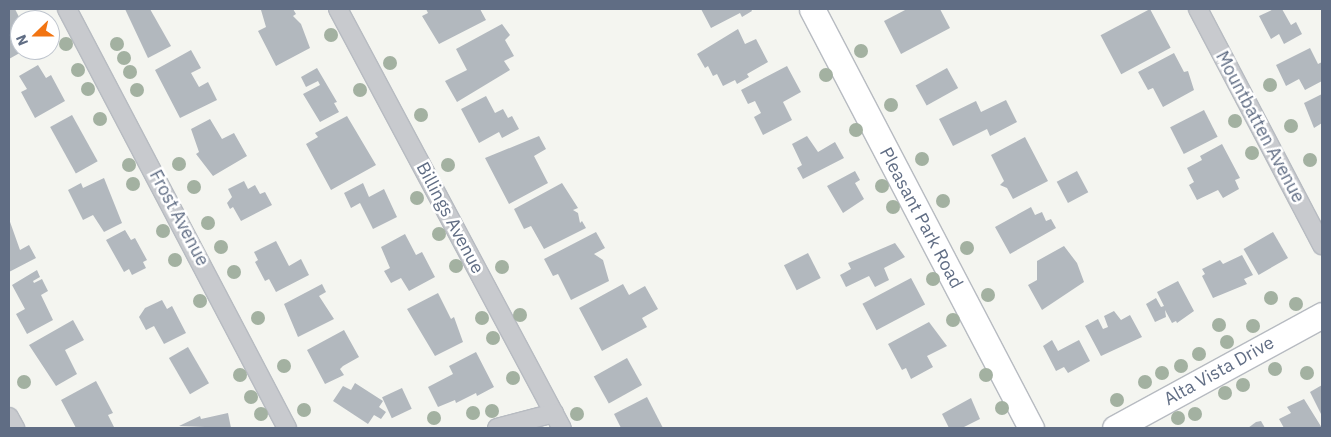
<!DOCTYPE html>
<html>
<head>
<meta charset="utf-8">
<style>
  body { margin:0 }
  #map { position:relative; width:1331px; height:437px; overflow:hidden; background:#f4f5f0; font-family:"IBM Plex Sans",sans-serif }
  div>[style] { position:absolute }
  .building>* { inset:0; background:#b2b8be; transform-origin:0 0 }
  .roads { filter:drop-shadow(1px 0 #b7bbc1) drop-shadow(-1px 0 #b7bbc1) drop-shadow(0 1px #b7bbc1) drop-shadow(0 -1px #b7bbc1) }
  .street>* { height:18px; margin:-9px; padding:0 9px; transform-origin:9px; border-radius:9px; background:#c8cace }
  .secondary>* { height:25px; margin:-12.5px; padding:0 12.5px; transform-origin:12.5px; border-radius:12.5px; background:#fff }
  .trees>* { width:14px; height:14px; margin:-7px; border-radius:50%; background:#a3b1a1 }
  span { translate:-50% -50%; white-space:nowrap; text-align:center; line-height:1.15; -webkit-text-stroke:5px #fff; paint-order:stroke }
  .street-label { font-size:18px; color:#606d84 }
  .frame { position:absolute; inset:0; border:10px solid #606d84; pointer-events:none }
  .north { position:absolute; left:10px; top:10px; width:50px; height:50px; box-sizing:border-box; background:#fff; border:1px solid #bfc5ce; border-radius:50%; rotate:248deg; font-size:14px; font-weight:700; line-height:20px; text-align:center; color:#606d84 }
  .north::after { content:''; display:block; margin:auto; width:18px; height:22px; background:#f27412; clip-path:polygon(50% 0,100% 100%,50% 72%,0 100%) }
</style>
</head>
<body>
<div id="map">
  <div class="building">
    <i style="clip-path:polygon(9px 9px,15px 9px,19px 17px,17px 18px,20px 24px,20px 50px,25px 50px,9px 59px)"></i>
    <i style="clip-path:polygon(125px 9px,150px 9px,171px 46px,148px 58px)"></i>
    <i style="clip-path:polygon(264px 9px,293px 9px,296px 14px,293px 16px,301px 24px,310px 48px,276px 66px,258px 31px,266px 27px,261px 10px)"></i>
    <i style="clip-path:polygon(426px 9px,480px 9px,486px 20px,439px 44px,422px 16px,428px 13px)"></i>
    <i style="clip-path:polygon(701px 9px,751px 9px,752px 11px,742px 17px,740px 13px,711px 28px)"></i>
    <i style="clip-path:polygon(907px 9px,940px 9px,950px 28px,901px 54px,884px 21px)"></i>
    <i style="left:1150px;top:9px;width:44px;height:56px;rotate:62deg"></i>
    <i style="clip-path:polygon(1274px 9px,1282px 9px,1291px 25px,1296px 22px,1302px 34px,1284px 44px,1279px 34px,1271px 39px,1259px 16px)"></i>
    <i style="clip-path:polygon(502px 24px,510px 35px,505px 40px,514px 56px,504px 61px,510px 70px,457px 102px,445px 81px,467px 70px,456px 49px)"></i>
    <i style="clip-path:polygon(738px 29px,745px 44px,756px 39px,768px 62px,747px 74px,749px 77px,737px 84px,735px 80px,723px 86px,717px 74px,713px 76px,708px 66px,705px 68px,697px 54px)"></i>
    <i style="clip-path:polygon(1310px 48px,1318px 64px,1322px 62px,1322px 81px,1305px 90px,1299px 79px,1286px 86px,1276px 65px)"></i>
    <i style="clip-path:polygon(191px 50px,201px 68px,191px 73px,199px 87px,208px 82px,217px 100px,180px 118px,155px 70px)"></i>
    <i style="clip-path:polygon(1174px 53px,1184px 72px,1188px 71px,1194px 90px,1163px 107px,1153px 88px,1148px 90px,1138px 72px)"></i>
    <i style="clip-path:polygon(38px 65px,46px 78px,51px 75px,65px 101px,35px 118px,21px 92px,27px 89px,19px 76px)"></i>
    <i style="clip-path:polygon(787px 66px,801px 92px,783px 102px,792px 120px,763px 135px,754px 117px,761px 113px,755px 101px,748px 104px,741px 90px)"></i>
    <i style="clip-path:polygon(317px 68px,337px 102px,334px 103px,339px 112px,320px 122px,303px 94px,320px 85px,318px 81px,306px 87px,301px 77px)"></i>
    <i style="left:947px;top:68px;width:23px;height:36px;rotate:61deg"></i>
    <i style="clip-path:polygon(1322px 94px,1322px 123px,1314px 128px,1304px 103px)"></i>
    <i style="clip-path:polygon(486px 96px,495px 113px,503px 109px,508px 118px,512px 116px,519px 129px,502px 138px,499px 132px,479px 143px,461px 109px)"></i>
    <i style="clip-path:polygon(1006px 100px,1017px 122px,990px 136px,987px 129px,953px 146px,939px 119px,976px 101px,981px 112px)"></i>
    <i style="left:1204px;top:110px;width:30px;height:38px;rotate:63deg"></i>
    <i style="left:72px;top:115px;width:53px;height:25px;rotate:61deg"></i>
    <i style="clip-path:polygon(347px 116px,376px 165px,331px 190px,306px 144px,318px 137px,315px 133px)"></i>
    <i style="clip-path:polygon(210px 119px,222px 139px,234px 133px,247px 156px,213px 176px,196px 154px,199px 152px,191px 129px)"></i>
    <i style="clip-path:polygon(539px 136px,546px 149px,534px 156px,548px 183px,509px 204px,485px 158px)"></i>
    <i style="clip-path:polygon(807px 136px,818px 152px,835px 142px,844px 158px,803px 179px,797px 168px,802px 165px,792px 144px)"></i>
    <i style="clip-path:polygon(1025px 137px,1048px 181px,1013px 199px,1007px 188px,1000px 185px,1004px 181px,991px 155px)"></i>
    <i style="clip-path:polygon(1222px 144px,1240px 178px,1235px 180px,1239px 189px,1223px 198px,1218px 190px,1197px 200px,1189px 185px,1194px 182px,1187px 168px,1202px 160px,1200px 156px)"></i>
    <i style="clip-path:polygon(855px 171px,860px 180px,855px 183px,864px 199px,843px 213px,827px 186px)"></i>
    <i style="left:1077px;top:171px;width:24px;height:23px;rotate:62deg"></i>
    <i style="clip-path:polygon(104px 178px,122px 223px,104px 232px,93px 215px,83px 220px,68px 190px,81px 183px,83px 188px)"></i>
    <i style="clip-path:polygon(244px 181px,248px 189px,255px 185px,260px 194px,265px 192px,272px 205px,241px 221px,233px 207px,230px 209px,227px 203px,232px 197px,228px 189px)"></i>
    <i style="clip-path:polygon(363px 183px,369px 197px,384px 189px,397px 217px,373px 229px,360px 203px,351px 208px,344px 193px)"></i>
    <i style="clip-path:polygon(562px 183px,578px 208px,573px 210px,578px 213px,580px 223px,582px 221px,586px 228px,544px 249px,531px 226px,524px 229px,514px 209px)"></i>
    <i style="clip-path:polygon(1031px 207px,1035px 215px,1042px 212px,1046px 221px,1051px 219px,1056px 228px,1010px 254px,995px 227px)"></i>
    <i style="clip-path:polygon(9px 219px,20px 250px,29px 245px,36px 258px,9px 272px)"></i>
    <i style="clip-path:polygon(125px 230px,131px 240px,135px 238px,147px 260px,143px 262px,146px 268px,132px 275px,129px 269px,124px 272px,106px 240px)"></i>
    <i style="clip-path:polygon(596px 232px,605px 248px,594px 254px,603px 260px,609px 281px,571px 300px,558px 274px,553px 276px,544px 259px)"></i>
    <i style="left:1273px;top:232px;width:30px;height:34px;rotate:60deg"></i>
    <i style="clip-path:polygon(405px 234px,416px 255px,422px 252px,435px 277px,409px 291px,401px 278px,391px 283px,384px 271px,390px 268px,381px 247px)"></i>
    <i style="clip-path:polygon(276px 241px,289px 266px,301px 259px,309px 275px,276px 292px,269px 279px,265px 281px,255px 262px,258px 260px,254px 252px)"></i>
    <i style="clip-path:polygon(895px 243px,905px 257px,884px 268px,889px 280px,875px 287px,869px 276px,846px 287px,840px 275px,851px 269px,848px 263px)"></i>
    <i style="clip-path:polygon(1064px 246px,1077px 263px,1084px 282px,1042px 310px,1028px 285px,1037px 280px,1037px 261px)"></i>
    <i style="left:808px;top:253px;width:28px;height:27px;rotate:63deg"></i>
    <i style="clip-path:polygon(1242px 255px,1253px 275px,1244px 279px,1247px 284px,1213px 298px,1202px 276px,1205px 274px,1202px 269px,1220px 260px,1223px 264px)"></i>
    <i style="clip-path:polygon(37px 270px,40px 277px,33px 281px,34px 283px,42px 279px,48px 291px,41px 295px,53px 320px,27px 334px,16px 314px,25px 309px,12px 285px)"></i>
    <i style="left:911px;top:278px;width:30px;height:55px;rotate:62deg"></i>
    <i style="clip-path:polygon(1178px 281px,1194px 311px,1177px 323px,1176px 321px,1172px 323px,1165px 310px,1166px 317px,1155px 322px,1146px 304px,1156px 298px,1161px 307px,1164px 306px,1157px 292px)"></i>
    <i style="clip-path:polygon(322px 284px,326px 292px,319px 296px,334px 319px,298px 337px,284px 304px)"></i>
    <i style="clip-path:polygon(623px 284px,629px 295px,645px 286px,658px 309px,642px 318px,647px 327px,602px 351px,579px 308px)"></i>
    <i style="clip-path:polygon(438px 293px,451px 319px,454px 317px,463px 342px,435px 356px,407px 309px)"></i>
    <i style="clip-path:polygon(162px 300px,167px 309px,172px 306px,186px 333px,164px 344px,154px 326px,146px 330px,139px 317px,145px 308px)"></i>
    <i style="clip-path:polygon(1114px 311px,1121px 320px,1130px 315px,1142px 337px,1101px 356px,1085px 326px,1098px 319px,1103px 329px,1108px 327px,1104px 316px)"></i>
    <i style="clip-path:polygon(73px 320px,84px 340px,65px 350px,77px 374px,56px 386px,29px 345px)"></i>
    <i style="clip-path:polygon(929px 322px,947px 346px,927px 356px,933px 367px,911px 379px,906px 368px,902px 370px,888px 344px)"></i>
    <i style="clip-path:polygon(344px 330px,359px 357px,343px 366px,340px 369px,344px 375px,325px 384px,307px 350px)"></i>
    <i style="clip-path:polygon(1052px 340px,1058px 351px,1079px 340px,1090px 361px,1068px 373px,1064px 367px,1056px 371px,1043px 346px)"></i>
    <i style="left:188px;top:347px;width:42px;height:22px;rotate:60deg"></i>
    <i style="clip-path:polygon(476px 352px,494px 387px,477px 396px,476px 393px,456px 403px,455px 400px,438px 407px,428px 387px,453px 374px,449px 366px)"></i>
    <i style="left:627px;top:358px;width:31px;height:38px;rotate:61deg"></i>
    <i style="clip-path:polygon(96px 381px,113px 413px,108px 415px,114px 427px,76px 428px,61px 400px)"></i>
    <i style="clip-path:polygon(355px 383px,383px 401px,379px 407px,386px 412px,381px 419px,374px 415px,368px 424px,333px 401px,343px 386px,351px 390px)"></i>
    <i style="clip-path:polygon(1322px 385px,1322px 416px,1310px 392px)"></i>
    <i style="left:402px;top:388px;width:23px;height:22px;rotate:65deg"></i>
    <i style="clip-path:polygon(647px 397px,663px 428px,621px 428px,614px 414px)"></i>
    <i style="clip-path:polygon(971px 398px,980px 419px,962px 428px,949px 428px,942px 414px)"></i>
    <i style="clip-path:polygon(1304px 399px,1322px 428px,1284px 428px,1279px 419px,1291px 413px,1287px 407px)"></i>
    <i style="clip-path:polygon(228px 413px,231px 428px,179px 426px,200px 416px,201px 419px)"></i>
    <i style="clip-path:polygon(1261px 421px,1265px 428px,1248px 428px,1256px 422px)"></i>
  </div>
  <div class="roads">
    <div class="street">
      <i style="left:67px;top:9px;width:473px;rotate:62.3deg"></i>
      <i style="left:338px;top:9px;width:475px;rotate:61.9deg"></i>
      <i style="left:1198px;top:9px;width:267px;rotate:62.3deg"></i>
      <i style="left:9px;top:417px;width:13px;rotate:61deg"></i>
      <i style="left:497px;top:428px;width:59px;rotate:-14.7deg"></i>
    </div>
    <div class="secondary">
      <i style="left:812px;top:9px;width:473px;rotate:62.4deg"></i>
      <i style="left:1115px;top:428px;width:236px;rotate:-28.6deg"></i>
    </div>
  </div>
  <div class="trees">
    <i style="left:331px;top:35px"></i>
    <i style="left:66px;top:44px"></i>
    <i style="left:117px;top:44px"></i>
    <i style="left:861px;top:51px"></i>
    <i style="left:124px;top:58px"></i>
    <i style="left:390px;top:63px"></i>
    <i style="left:78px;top:70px"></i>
    <i style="left:130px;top:72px"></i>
    <i style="left:826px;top:75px"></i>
    <i style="left:1270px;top:85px"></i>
    <i style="left:88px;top:89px"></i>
    <i style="left:137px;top:90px"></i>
    <i style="left:360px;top:90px"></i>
    <i style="left:891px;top:105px"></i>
    <i style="left:421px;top:115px"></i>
    <i style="left:100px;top:119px"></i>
    <i style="left:1235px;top:121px"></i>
    <i style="left:1291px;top:126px"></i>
    <i style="left:856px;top:130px"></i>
    <i style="left:1252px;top:153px"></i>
    <i style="left:922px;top:159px"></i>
    <i style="left:1310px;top:160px"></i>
    <i style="left:179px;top:164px"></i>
    <i style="left:129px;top:165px"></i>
    <i style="left:448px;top:165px"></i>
    <i style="left:133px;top:184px"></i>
    <i style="left:882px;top:186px"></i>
    <i style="left:194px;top:187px"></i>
    <i style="left:417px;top:198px"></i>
    <i style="left:943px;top:201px"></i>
    <i style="left:893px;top:207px"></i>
    <i style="left:208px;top:223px"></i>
    <i style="left:163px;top:231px"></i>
    <i style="left:439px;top:234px"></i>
    <i style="left:221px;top:247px"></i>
    <i style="left:967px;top:248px"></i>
    <i style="left:175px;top:260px"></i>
    <i style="left:456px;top:266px"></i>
    <i style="left:502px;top:267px"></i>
    <i style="left:234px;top:272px"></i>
    <i style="left:933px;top:279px"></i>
    <i style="left:988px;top:295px"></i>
    <i style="left:1271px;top:298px"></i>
    <i style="left:200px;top:301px"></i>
    <i style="left:1296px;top:304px"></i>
    <i style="left:520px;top:315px"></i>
    <i style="left:258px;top:318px"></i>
    <i style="left:482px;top:318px"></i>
    <i style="left:953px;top:320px"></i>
    <i style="left:1219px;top:325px"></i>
    <i style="left:1253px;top:326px"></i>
    <i style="left:493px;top:338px"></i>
    <i style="left:1227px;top:342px"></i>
    <i style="left:1199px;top:354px"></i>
    <i style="left:284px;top:366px"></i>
    <i style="left:1181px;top:366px"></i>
    <i style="left:1275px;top:369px"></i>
    <i style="left:1162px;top:373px"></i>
    <i style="left:1307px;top:373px"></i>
    <i style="left:240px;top:375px"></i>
    <i style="left:986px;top:375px"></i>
    <i style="left:513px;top:378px"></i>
    <i style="left:24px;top:382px"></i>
    <i style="left:1145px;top:382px"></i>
    <i style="left:1243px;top:385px"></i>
    <i style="left:1225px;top:393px"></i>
    <i style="left:251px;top:397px"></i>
    <i style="left:1117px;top:400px"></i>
    <i style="left:1002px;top:408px"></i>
    <i style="left:304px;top:410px"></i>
    <i style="left:492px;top:411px"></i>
    <i style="left:473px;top:413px"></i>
    <i style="left:261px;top:414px"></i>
    <i style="left:577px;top:414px"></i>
    <i style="left:1195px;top:414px"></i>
    <i style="left:434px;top:418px"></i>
    <i style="left:1178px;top:418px"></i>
  </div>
  <div class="street-label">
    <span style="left:1260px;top:127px;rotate:62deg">Mountbatten Avenue</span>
    <span style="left:179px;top:218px;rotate:62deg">Frost Avenue</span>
    <span style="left:450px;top:218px;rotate:62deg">Billings Avenue</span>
    <span style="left:921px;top:218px;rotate:62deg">Pleasant Park Road</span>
    <span style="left:1219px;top:371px;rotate:-29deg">Alta Vista Drive</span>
  </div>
  <div class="frame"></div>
  <div class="north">N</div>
</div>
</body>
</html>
